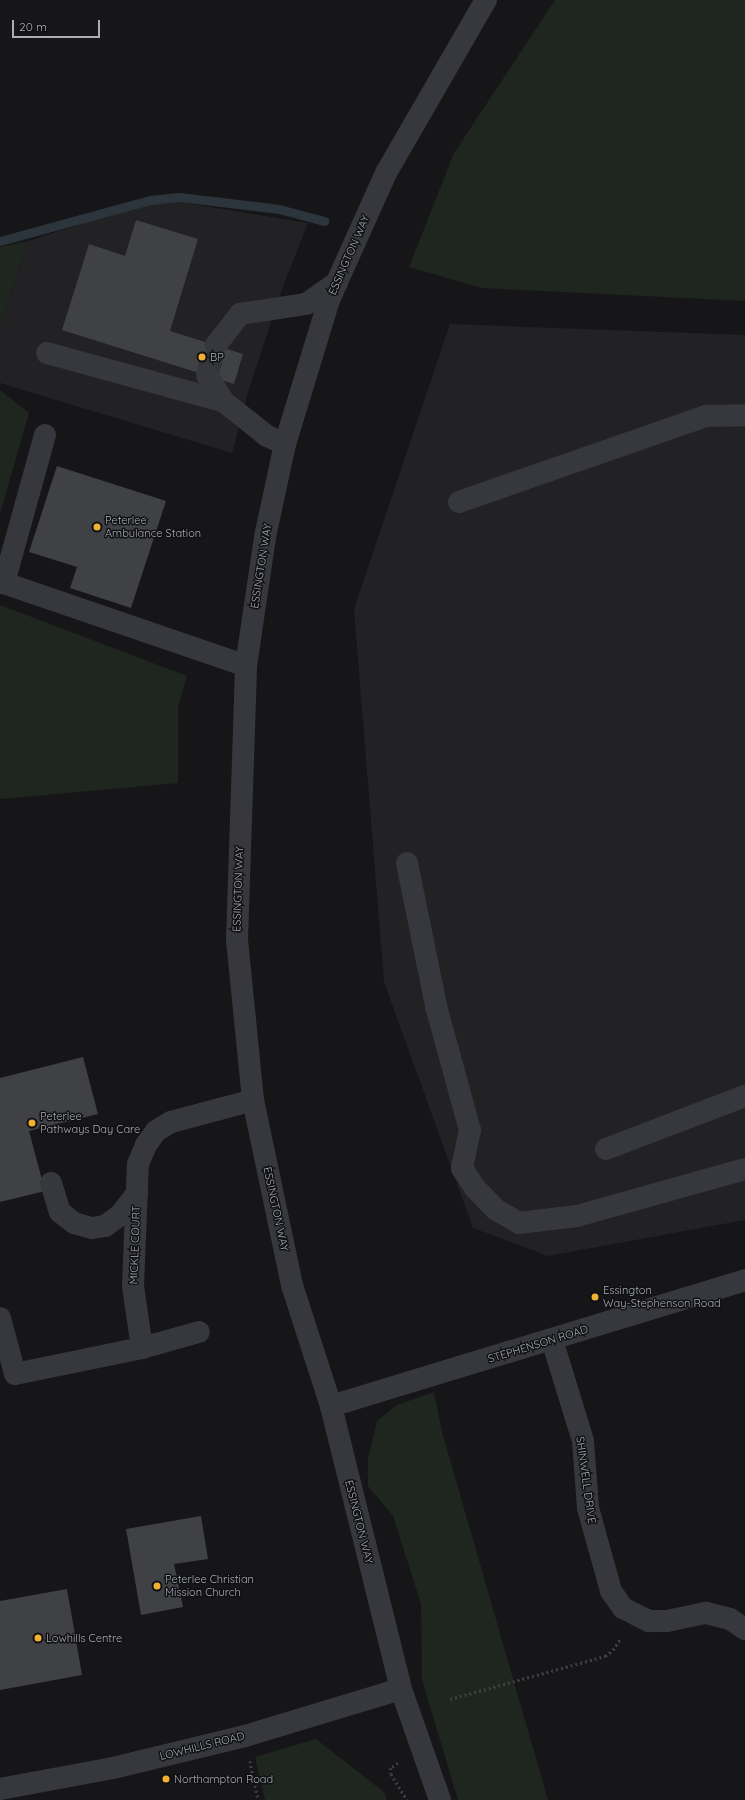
<!DOCTYPE html>
<html>
<head>
<meta charset="utf-8">
<style>
  body { margin:0 }
  #map { position:relative; width:745px; height:1800px; overflow:hidden; background:#161618; font-family:Quicksand,sans-serif }
  div>[style] { position:absolute }
  .built>* { inset:0; background:#222225 }
  .green>* { inset:0; background:#1e261f }
  .stream>* { height:9px; margin:-4.5px; padding:0 4.5px; transform-origin:4.5px; border-radius:4.5px; background:#2c353c }
  .building>* { inset:0; background:#404145 }
  .minor-tunnel>* { height:22px; margin-top:-11px; transform-origin:0; background:repeating-linear-gradient(90deg,#333438 0 22px,transparent 0 33px) }
  .path>* { height:2.5px; margin-top:-1.25px; transform-origin:0; background:repeating-linear-gradient(90deg,#3d3f44 0 2px,transparent 0 5px) }
  .minor>* { height:22px; margin:-11px; padding:0 11px; transform-origin:11px; border-radius:11px; background:#37383d }
  .dots>* { width:11px; height:11px; translate:-50% -50%; box-sizing:border-box; border:2px solid #111113; border-radius:50% }
  span { translate:-50% -50%; white-space:nowrap; text-align:center; line-height:1.15; -webkit-text-stroke:3px #111113; paint-order:stroke }
  .street-label { font-size:11px; color:#a8adb8 }
  .poi-label { font-size:11px; color:#a8adb8 }
  .left { translate:0 -50%; text-align:left }
  .scale { position:absolute; left:12px; top:20px; width:88px; height:18px; box-sizing:border-box; border:2px solid #a8adb8; border-top:0; padding-left:5px; font-size:12px; line-height:14px; white-space:nowrap; color:#a8adb8; -webkit-text-stroke:3px #111113; paint-order:stroke }
</style>
</head>
<body>
<div id="map">
  <div class="built">
    <i style="clip-path:polygon(160px 199px,308px 223px,282px 289px,249px 389px,232px 453px,0 383px,0 328px,28px 241px)"></i>
    <i style="clip-path:polygon(450px 324px,745px 335px,745px 1220px,548px 1256px,473px 1228px,384px 982px,354px 609px)"></i>
  </div>
  <div class="green">
    <i style="clip-path:polygon(555px 0,745px 0,745px 301px,482px 288px,409px 267px,454px 153px)"></i>
    <i style="clip-path:polygon(28px 241px,0 328px,0 247px)"></i>
    <i style="clip-path:polygon(0 390px,29px 413px,0 514px)"></i>
    <i style="clip-path:polygon(0 605px,187px 676px,178px 707px,178px 783px,0 799px)"></i>
    <i style="clip-path:polygon(434px 1392px,442px 1432px,548px 1800px,458px 1800px,422px 1680px,421px 1604px,393px 1516px,368px 1486px,368px 1458px,377px 1421px,397px 1405px)"></i>
    <i style="clip-path:polygon(316px 1739px,384px 1792px,387px 1800px,265px 1800px,255px 1757px)"></i>
  </div>
  <div class="stream">
    <i style="left:0;top:241px;width:156px;rotate:-15.3deg"></i>
    <i style="left:150px;top:200px;width:29px;rotate:-6deg"></i>
    <i style="left:179px;top:197px;width:101px;rotate:6.8deg"></i>
    <i style="left:279px;top:209px;width:47px;rotate:14.9deg"></i>
  </div>
  <div class="building">
    <i style="clip-path:polygon(136px 220px,198px 239px,170px 331px,243px 354px,234px 384px,62px 330px,89px 244px,125px 256px)"></i>
    <i style="clip-path:polygon(57px 466px,166px 501px,131px 608px,70px 588px,77px 567px,29px 552px)"></i>
    <i style="clip-path:polygon(83px 1057px,98px 1114px,29px 1131px,45px 1191px,0 1202px,0 1078px)"></i>
    <i style="clip-path:polygon(201px 1516px,208px 1559px,174px 1564px,183px 1607px,141px 1615px,126px 1529px)"></i>
    <i style="clip-path:polygon(67px 1589px,82px 1675px,0 1690px,0 1601px)"></i>
  </div>
  <div class="minor-tunnel">
    <i style="left:207px;top:375px;width:31px;rotate:-73deg"></i>
  </div>
  <div class="path">
    <i style="left:450px;top:1699px;width:161px;rotate:-15.5deg"></i>
    <i style="left:605px;top:1656px;width:10px;rotate:-37deg"></i>
    <i style="left:613px;top:1650px;width:15px;rotate:-58deg"></i>
    <i style="left:250px;top:1761px;width:40px;rotate:78deg"></i>
    <i style="left:398px;top:1763px;width:9px;rotate:144deg"></i>
    <i style="left:391px;top:1768px;width:6px;rotate:90deg"></i>
    <i style="left:391px;top:1774px;width:31px;rotate:58deg"></i>
  </div>
  <div class="minor">
    <i style="left:216px;top:345px;width:39px;rotate:-52deg"></i>
    <i style="left:240px;top:314px;width:67px;rotate:-8.6deg"></i>
    <i style="left:306px;top:304px;width:38px;rotate:-35deg"></i>
    <i style="left:47px;top:353px;width:182px;rotate:15.3deg"></i>
    <i style="left:207px;top:375px;width:31px;rotate:58deg"></i>
    <i style="left:223px;top:401px;width:56px;rotate:38.5deg"></i>
    <i style="left:267px;top:436px;width:20px;rotate:24deg"></i>
    <i style="left:45px;top:435px;width:154px;rotate:105.5deg"></i>
    <i style="left:4px;top:583px;width:256px;rotate:18.9deg"></i>
    <i style="left:459px;top:502px;width:262px;rotate:-19.2deg"></i>
    <i style="left:706px;top:416px;width:39px;rotate:-1deg"></i>
    <i style="left:407px;top:863px;width:146px;rotate:78.5deg"></i>
    <i style="left:436px;top:1006px;width:129px;rotate:74.7deg"></i>
    <i style="left:470px;top:1130px;width:39px;rotate:102deg"></i>
    <i style="left:462px;top:1168px;width:24px;rotate:57deg"></i>
    <i style="left:475px;top:1188px;width:29px;rotate:46deg"></i>
    <i style="left:495px;top:1209px;width:28px;rotate:30deg"></i>
    <i style="left:519px;top:1223px;width:58px;rotate:-6.9deg"></i>
    <i style="left:577px;top:1216px;width:174px;rotate:-15.6deg"></i>
    <i style="left:606px;top:1149px;width:149px;rotate:-20.9deg"></i>
    <i style="left:51px;top:1183px;width:30px;rotate:73deg"></i>
    <i style="left:60px;top:1212px;width:18px;rotate:38deg"></i>
    <i style="left:74px;top:1223px;width:19px;rotate:16deg"></i>
    <i style="left:92px;top:1228px;width:13px;rotate:-9deg"></i>
    <i style="left:105px;top:1226px;width:19px;rotate:-36deg"></i>
    <i style="left:120px;top:1215px;width:28px;rotate:-52deg"></i>
    <i style="left:0;top:1318px;width:58px;rotate:75deg"></i>
    <i style="left:15px;top:1374px;width:130px;rotate:-11.6deg"></i>
    <i style="left:142px;top:1348px;width:63px;rotate:-98.3deg"></i>
    <i style="left:133px;top:1286px;width:122px;rotate:-87.7deg"></i>
    <i style="left:138px;top:1164px;width:21px;rotate:-67deg"></i>
    <i style="left:146px;top:1145px;width:17px;rotate:-54deg"></i>
    <i style="left:156px;top:1131px;width:17px;rotate:-31deg"></i>
    <i style="left:171px;top:1122px;width:85px;rotate:-15deg"></i>
    <i style="left:552px;top:1340px;width:106px;rotate:72.9deg"></i>
    <i style="left:583px;top:1441px;width:67px;rotate:85.7deg"></i>
    <i style="left:588px;top:1508px;width:86px;rotate:74.5deg"></i>
    <i style="left:611px;top:1591px;width:21px;rotate:55deg"></i>
    <i style="left:623px;top:1608px;width:29px;rotate:27deg"></i>
    <i style="left:649px;top:1621px;width:18px"></i>
    <i style="left:667px;top:1621px;width:40px;rotate:-12deg"></i>
    <i style="left:706px;top:1613px;width:25px;rotate:14deg"></i>
    <i style="left:730px;top:1619px;width:18px;rotate:34deg"></i>
    <i style="left:142px;top:1348px;width:59px;rotate:-15.7deg"></i>
    <i style="left:331px;top:1406px;width:433px;rotate:-16.9deg"></i>
    <i style="left:0;top:1789px;width:115px;rotate:-10.5deg"></i>
    <i style="left:113px;top:1768px;width:136px;rotate:-13.6deg"></i>
    <i style="left:245px;top:1736px;width:163px;rotate:-16.8deg"></i>
    <i style="left:440px;top:1800px;width:118px;rotate:-109.4deg"></i>
    <i style="left:401px;top:1689px;width:292px;rotate:-103.9deg"></i>
    <i style="left:331px;top:1406px;width:127px;rotate:-107.9deg"></i>
    <i style="left:292px;top:1285px;width:189px;rotate:-101.9deg"></i>
    <i style="left:253px;top:1100px;width:161px;rotate:-95.7deg"></i>
    <i style="left:237px;top:940px;width:274px;rotate:-88.1deg"></i>
    <i style="left:246px;top:666px;width:130px;rotate:-81.6deg"></i>
    <i style="left:265px;top:537px;width:95px;rotate:-77.9deg"></i>
    <i style="left:285px;top:444px;width:151px;rotate:-73deg"></i>
    <i style="left:329px;top:300px;width:20px;rotate:-66deg"></i>
    <i style="left:337px;top:282px;width:120px;rotate:-65.8deg"></i>
    <i style="left:386px;top:173px;width:200px;rotate:-60deg"></i>
  </div>
  <div class="dots">
    <i style="left:202px;top:357px;background:#f2b134"></i>
    <i style="left:97px;top:527px;background:#f2b134"></i>
    <i style="left:32px;top:1123px;background:#f2b134"></i>
    <i style="left:595px;top:1297px;background:#f2b134"></i>
    <i style="left:157px;top:1586px;background:#f2b134"></i>
    <i style="left:38px;top:1638px;background:#f2b134"></i>
    <i style="left:166px;top:1779px;background:#f2b134"></i>
  </div>
  <div class="street-label">
    <span style="left:349px;top:255px;rotate:-66deg">ESSINGTON WAY</span>
    <span style="left:261px;top:566px;rotate:-81deg">ESSINGTON WAY</span>
    <span style="left:238px;top:889px;rotate:-88deg">ESSINGTON WAY</span>
    <span style="left:276px;top:1209px;rotate:78deg">ESSINGTON WAY</span>
    <span style="left:135px;top:1245px;rotate:-88deg">MICKLE COURT</span>
    <span style="left:538px;top:1344px;rotate:-17deg">STEPHENSON ROAD</span>
    <span style="left:586px;top:1480px;rotate:82deg">SHINWELL DRIVE</span>
    <span style="left:359px;top:1522px;rotate:76deg">ESSINGTON WAY</span>
    <span style="left:202px;top:1746px;rotate:-14deg">LOWHILLS ROAD</span>
  </div>
  <div class="poi-label">
    <span class="left" style="left:210px;top:357px">BP</span>
    <span class="left" style="left:105px;top:527px">Peterlee<br>Ambulance Station</span>
    <span class="left" style="left:40px;top:1123px">Peterlee<br>Pathways Day Care</span>
    <span class="left" style="left:603px;top:1297px">Essington<br>Way-Stephenson Road</span>
    <span class="left" style="left:165px;top:1586px">Peterlee Christian<br>Mission Church</span>
    <span class="left" style="left:46px;top:1638px">Lowhills Centre</span>
    <span class="left" style="left:174px;top:1779px">Northampton Road</span>
  </div>
  <div class="scale">20 m</div>
</div>
</body>
</html>
